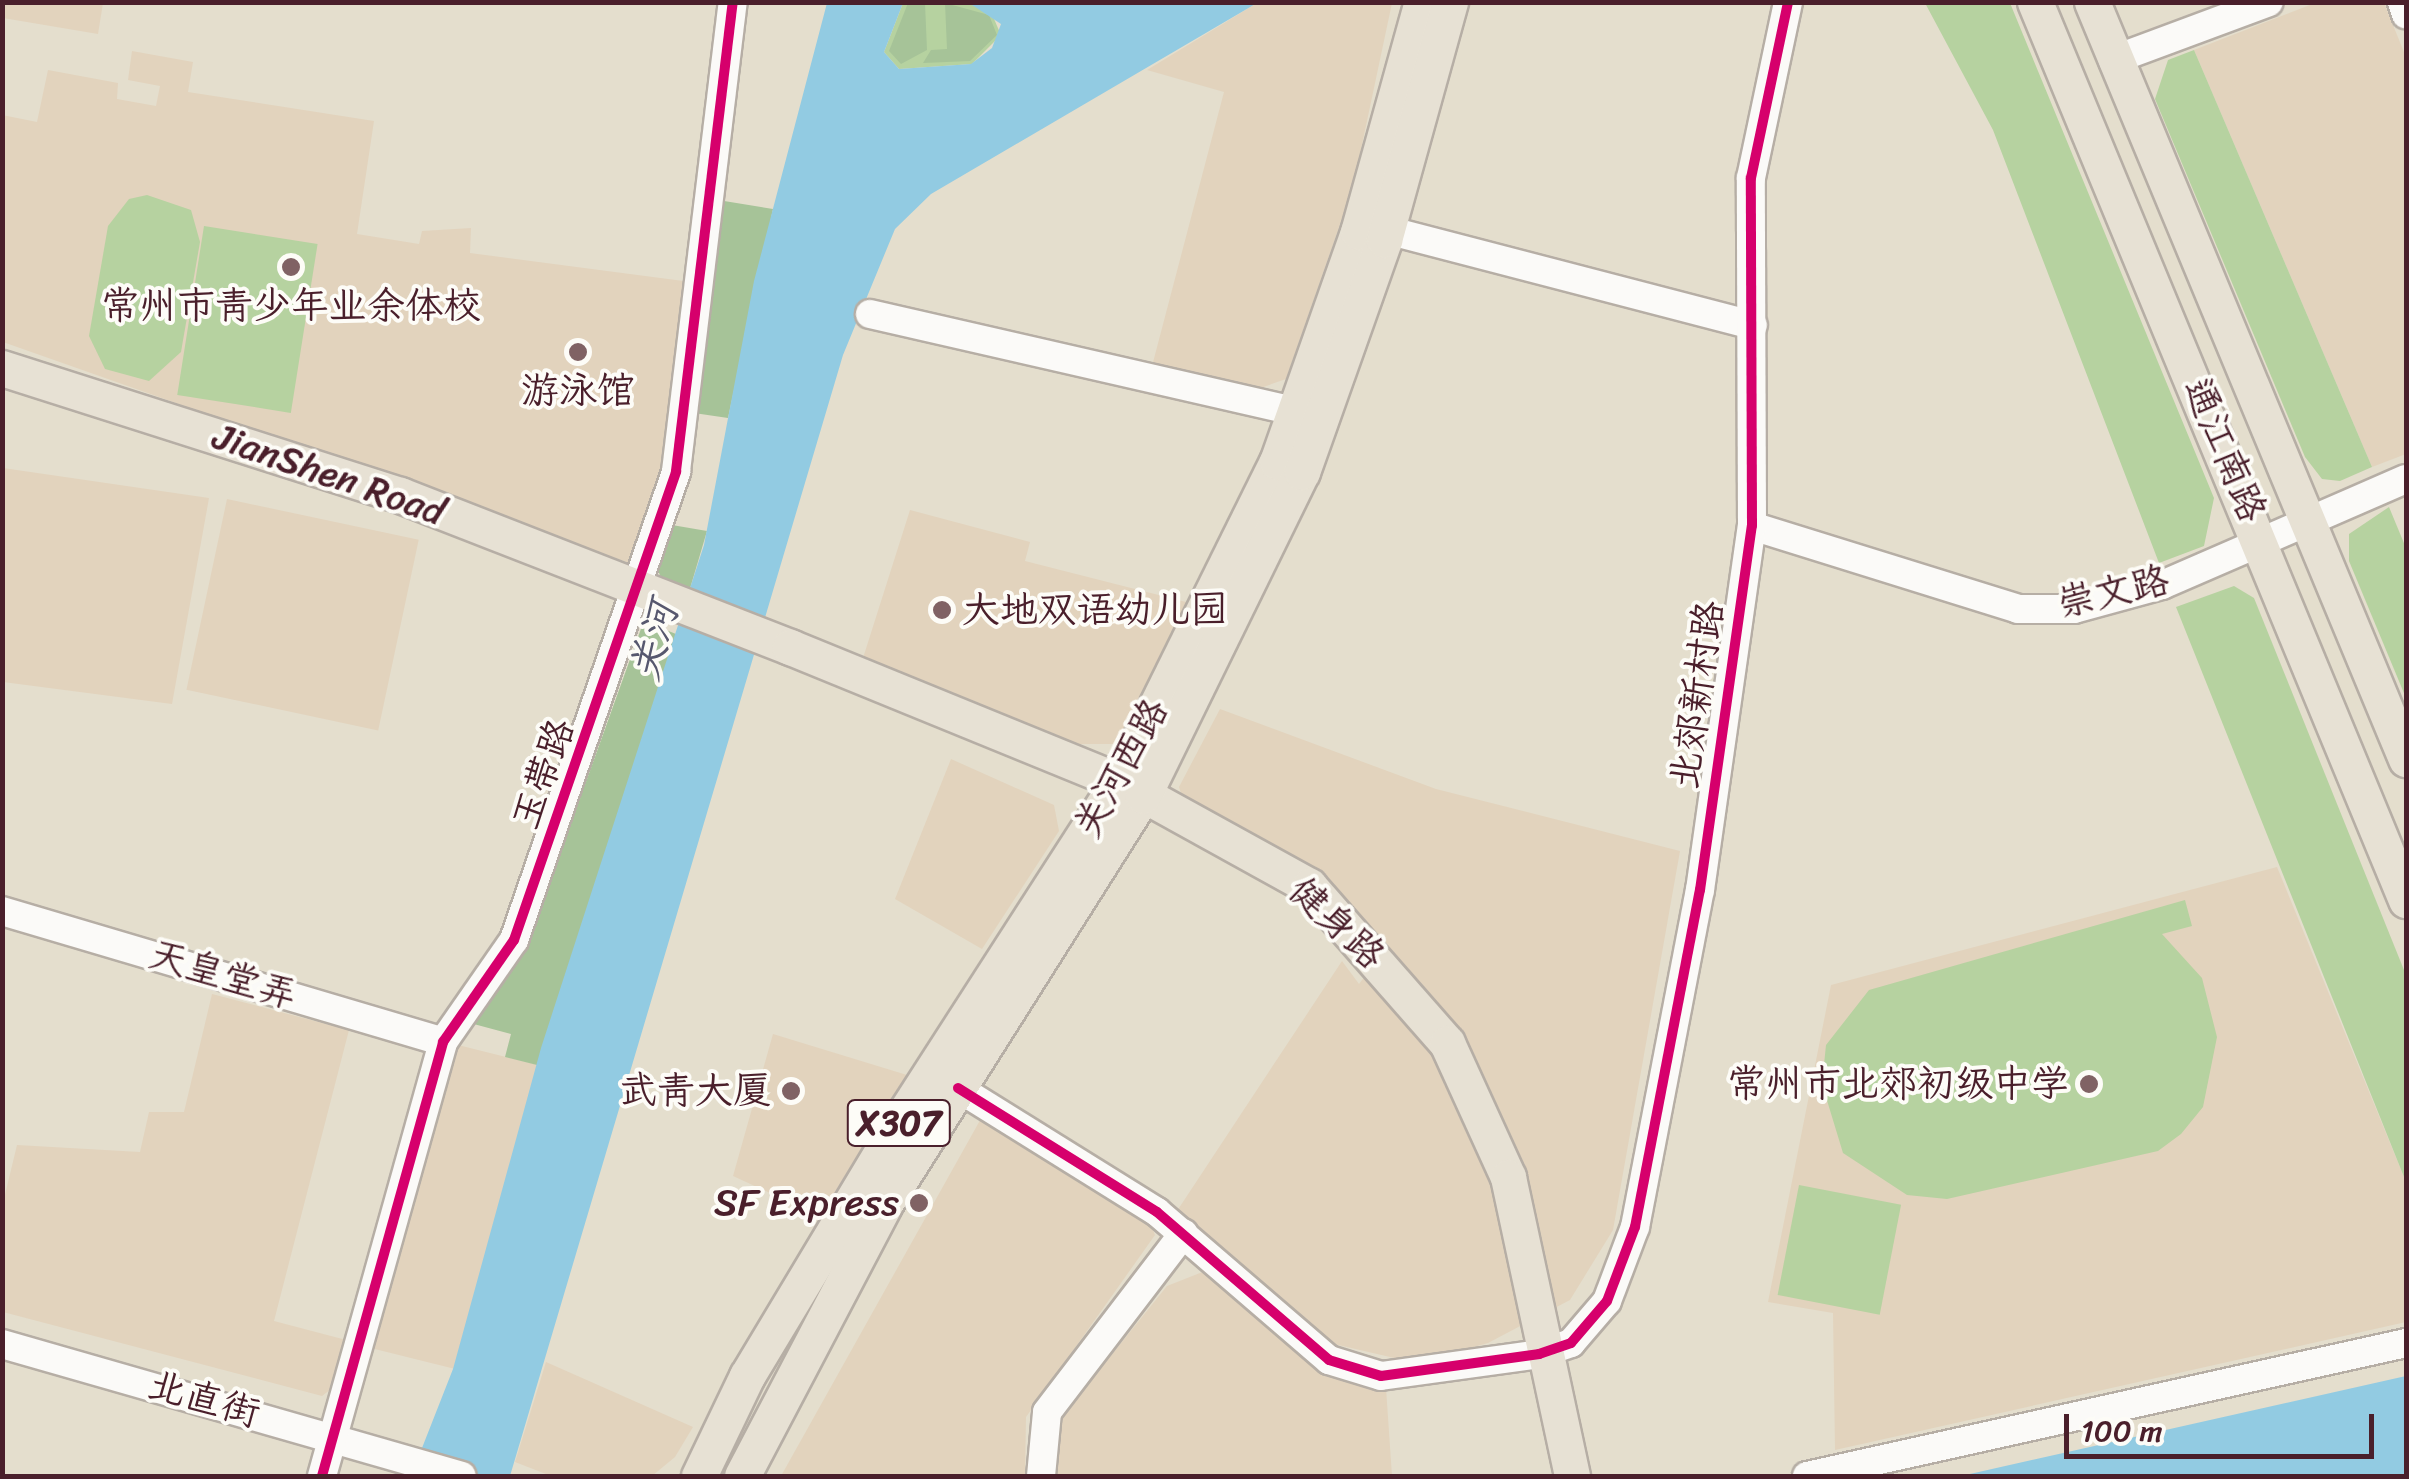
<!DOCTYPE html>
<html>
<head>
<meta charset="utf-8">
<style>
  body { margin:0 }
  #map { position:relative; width:2409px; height:1479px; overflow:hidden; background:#e4decd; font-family:Sriracha,"LXGW WenKai TC",sans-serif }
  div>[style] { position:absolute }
  .built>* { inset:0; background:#e2d3bd; transform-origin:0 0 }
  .green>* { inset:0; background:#b6d2a0; transform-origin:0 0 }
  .forest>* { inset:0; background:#a6c398 }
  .water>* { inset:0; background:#92cbe2 }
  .roads { filter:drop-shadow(2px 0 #b6aea5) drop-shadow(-2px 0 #b6aea5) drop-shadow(0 2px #b6aea5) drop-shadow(0 -2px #b6aea5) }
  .minor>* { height:28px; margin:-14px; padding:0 14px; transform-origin:14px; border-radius:14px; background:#fbfaf8 }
  .major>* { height:35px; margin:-17.5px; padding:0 17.5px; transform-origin:17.5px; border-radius:17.5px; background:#e7e1d4 }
  .cycleway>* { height:10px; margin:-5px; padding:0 5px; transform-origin:5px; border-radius:5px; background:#d6006c }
  .dots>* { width:28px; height:28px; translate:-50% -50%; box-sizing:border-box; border:5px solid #fdfcf7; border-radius:50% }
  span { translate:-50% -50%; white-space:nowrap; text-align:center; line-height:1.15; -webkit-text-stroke:8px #fdfcf7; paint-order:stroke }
  .shield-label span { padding:2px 8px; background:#fdfcf7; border:2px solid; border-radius:8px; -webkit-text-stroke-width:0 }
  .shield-label { font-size:35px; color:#4a1f2b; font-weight:700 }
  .poi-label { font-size:38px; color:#4a1f2b }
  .left { translate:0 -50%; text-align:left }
  .right { translate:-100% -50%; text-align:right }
  .street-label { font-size:38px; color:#4a1f2b }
  .water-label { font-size:40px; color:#57586e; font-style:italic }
  .frame { position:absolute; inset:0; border:5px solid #4a1f2b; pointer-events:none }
  .scale { position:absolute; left:2064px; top:1414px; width:310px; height:45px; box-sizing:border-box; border:5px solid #4a1f2b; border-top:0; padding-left:12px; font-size:30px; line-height:35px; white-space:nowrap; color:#4a1f2b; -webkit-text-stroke:8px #fdfcf7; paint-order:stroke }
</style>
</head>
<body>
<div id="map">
  <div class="built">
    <i style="clip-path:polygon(2px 3px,3px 2px,103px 3px,98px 34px,3px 18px)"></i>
    <i style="clip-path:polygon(1257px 3px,1392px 3px,1353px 187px,1286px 379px,1246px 393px,1151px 370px,1224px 92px,1147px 70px)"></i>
    <i style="clip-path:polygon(2315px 3px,2384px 3px,2406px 57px,2406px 454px,2372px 467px,2194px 50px)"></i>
    <i style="clip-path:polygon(132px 51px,193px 62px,188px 92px,374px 121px,357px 234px,419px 244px,422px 231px,471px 228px,470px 253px,691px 282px,669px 471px,635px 565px,3px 342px,2px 115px,37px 122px,48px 70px,118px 83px,117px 99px,156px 106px,160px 86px,128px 80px)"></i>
    <i style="clip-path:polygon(3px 468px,209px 498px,172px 704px,3px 682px)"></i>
    <i style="left:227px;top:499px;width:196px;height:195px;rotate:12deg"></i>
    <i style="clip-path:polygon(910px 510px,1030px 542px,1025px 561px,1190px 603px,1116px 744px,1066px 744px,863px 658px)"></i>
    <i style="clip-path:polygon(1220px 709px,1436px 789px,1680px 851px,1613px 1230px,1570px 1300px,1488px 1343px,1416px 1363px,1321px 1341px,1177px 1211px,1342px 961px,1359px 984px,1387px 947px,1320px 879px,1184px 803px,1179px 787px)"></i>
    <i style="clip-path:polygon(951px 759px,1054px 805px,1059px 831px,982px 949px,895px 899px)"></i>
    <i style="clip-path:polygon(2277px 867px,2406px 1182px,2406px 1322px,1835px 1450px,1833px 1313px,1768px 1302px,1831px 985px)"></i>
    <i style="clip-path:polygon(212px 994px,349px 1030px,274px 1321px,350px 1341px,339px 1383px,322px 1396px,3px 1312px,3px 1203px,17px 1145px,140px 1152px,149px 1112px,184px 1112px)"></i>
    <i style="clip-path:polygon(773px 1034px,907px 1075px,820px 1216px,733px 1176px)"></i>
    <i style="left:450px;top:1043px;width:90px;height:315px;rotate:14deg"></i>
    <i style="clip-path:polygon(983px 1115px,1149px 1220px,1155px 1235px,1026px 1417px,1025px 1476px,781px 1476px)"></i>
    <i style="clip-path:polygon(1205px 1271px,1386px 1388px,1392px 1476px,1050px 1476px,1051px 1430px,1167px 1286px)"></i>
    <i style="clip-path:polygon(546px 1362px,693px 1427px,675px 1457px,652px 1476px,551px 1476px,515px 1462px)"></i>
  </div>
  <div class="green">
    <i style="clip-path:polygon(903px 3px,969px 3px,991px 12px,1001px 35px,972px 64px,899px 69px,884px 52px)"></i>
    <i style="clip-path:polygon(1925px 3px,2010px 3px,2214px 498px,2204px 546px,2159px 563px,1993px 130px)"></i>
    <i style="clip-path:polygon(2194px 50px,2372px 467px,2340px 481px,2322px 479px,2305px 457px,2155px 99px,2168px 60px)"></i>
    <i style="clip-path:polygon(147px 195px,191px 210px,200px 242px,181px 352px,149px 381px,105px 369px,89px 336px,108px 226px,129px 199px)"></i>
    <i style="left:204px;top:226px;width:115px;height:171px;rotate:9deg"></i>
    <i style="clip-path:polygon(2389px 507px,2406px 548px,2406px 698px,2349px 561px,2349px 534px)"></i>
    <i style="clip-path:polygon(2234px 586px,2254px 598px,2406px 975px,2406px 1182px,2176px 607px)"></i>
    <i style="clip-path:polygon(2185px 900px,2192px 926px,2162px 934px,2202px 978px,2217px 1037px,2203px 1107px,2181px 1134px,2158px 1151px,1947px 1199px,1907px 1195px,1843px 1153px,1822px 1084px,1826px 1045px,1869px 990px)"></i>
    <i style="left:1799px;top:1185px;width:104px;height:112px;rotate:11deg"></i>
  </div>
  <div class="forest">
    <i style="clip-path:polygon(908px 3px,925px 3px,927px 50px,901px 64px,889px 51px)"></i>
    <i style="clip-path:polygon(945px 3px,989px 15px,997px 35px,970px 61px,923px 63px,931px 50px,947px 49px)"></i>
    <i style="clip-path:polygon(718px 200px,773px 209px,728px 418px,694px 413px)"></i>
    <i style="clip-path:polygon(672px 525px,707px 531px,689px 592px,662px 581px,658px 570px)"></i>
    <i style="clip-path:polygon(651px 624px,676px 634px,537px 1065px,505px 1057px,511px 1034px,470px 1023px,527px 946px,642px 626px)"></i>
  </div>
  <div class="water">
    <i style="clip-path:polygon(827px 3px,903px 3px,884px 52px,899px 69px,971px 64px,992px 48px,1001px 24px,969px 3px,1257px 3px,931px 194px,895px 229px,843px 355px,510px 1476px,411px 1476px,453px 1369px,541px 1048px,704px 545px,754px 281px)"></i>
    <i style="clip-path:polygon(2406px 1376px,2406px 1476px,1958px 1476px,1961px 1476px)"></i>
  </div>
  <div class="roads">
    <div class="minor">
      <i style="left:2402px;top:2px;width:13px;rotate:72deg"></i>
      <i style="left:2113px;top:60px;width:166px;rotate:-20.4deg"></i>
      <i style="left:1387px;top:230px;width:378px;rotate:14.6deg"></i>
      <i style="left:870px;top:314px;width:436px;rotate:12.9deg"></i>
      <i style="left:1752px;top:526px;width:279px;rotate:17.3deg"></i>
      <i style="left:2018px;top:609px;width:56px"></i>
      <i style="left:2074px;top:609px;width:91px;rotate:-15.3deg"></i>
      <i style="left:2162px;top:585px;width:266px;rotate:-23.5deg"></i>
      <i style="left:2px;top:911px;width:460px;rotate:16.5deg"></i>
      <i style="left:958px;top:1088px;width:234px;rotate:31.9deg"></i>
      <i style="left:1157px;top:1212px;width:227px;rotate:40.7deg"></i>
      <i style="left:1329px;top:1360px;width:54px;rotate:17.1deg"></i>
      <i style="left:1381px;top:1376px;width:160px;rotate:-7.9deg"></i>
      <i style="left:1539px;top:1354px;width:34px;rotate:-19deg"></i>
      <i style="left:1571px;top:1343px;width:55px;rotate:-49.4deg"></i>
      <i style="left:1607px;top:1301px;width:79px;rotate:-69.3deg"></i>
      <i style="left:1635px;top:1227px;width:343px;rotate:-79.1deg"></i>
      <i style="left:1700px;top:890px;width:368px;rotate:-81.9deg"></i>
      <i style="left:1752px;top:526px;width:348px;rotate:-90.2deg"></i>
      <i style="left:1751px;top:178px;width:180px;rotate:-78.1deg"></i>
      <i style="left:2px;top:1344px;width:478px;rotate:16deg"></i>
      <i style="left:322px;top:1476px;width:451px;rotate:-74.4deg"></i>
      <i style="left:443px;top:1042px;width:124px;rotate:-55.2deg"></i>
      <i style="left:514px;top:940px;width:496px;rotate:-70.9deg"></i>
      <i style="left:676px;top:471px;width:472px;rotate:-83.1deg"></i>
      <i style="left:1041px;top:1476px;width:64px;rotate:-84.6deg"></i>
      <i style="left:1047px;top:1412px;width:225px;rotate:-52.6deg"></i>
      <i style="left:1807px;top:1476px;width:614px;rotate:-12.52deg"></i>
    </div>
    <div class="major">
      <i style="left:2035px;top:2px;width:972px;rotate:67.55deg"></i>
      <i style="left:2092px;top:2px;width:820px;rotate:67.47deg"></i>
      <i style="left:2px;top:368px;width:418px;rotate:17.7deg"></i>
      <i style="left:400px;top:495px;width:419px;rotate:21.3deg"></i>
      <i style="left:790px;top:647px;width:355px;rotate:22.2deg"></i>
      <i style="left:1119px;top:781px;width:217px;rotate:28.9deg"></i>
      <i style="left:1309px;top:886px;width:209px;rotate:48.7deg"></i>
      <i style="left:1447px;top:1043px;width:147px;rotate:65.5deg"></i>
      <i style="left:1508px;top:1177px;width:306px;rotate:77.9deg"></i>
      <i style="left:699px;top:1476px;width:111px;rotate:-64.4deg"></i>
      <i style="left:747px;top:1376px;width:309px;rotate:-59deg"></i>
      <i style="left:906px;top:1111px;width:393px;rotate:-57.2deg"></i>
      <i style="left:1119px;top:781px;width:356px;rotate:-63.7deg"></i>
      <i style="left:1277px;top:462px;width:244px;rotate:-70.6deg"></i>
      <i style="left:1358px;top:232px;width:239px;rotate:-74.5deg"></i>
      <i style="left:742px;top:1476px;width:310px;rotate:-62.3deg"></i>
      <i style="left:886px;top:1202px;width:481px;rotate:-57.7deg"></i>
      <i style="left:1143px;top:796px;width:361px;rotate:-63.9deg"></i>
      <i style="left:1302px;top:472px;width:246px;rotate:-70.5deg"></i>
      <i style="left:1384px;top:240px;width:247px;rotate:-74.5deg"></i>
    </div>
  </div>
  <div class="cycleway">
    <i style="left:958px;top:1088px;width:234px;rotate:31.9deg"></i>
    <i style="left:1157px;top:1212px;width:227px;rotate:40.7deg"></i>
    <i style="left:1329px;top:1360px;width:54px;rotate:17.1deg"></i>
    <i style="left:1381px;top:1376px;width:160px;rotate:-7.9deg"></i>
    <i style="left:1539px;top:1354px;width:34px;rotate:-19deg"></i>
    <i style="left:1571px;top:1343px;width:55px;rotate:-49.4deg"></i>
    <i style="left:1607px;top:1301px;width:79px;rotate:-69.3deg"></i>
    <i style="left:1635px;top:1227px;width:343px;rotate:-79.1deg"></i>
    <i style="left:1700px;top:890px;width:368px;rotate:-81.9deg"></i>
    <i style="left:1752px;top:526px;width:348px;rotate:-90.2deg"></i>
    <i style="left:1751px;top:178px;width:180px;rotate:-78.1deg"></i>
    <i style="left:322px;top:1476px;width:451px;rotate:-74.4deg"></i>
    <i style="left:443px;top:1042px;width:124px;rotate:-55.2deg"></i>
    <i style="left:514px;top:940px;width:496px;rotate:-70.9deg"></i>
    <i style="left:676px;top:471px;width:472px;rotate:-83.1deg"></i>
  </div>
  <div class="dots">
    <i style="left:291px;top:267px;background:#806264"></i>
    <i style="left:578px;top:352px;background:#806264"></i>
    <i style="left:942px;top:610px;background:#806264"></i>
    <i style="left:2089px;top:1084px;background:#806264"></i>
    <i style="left:791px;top:1091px;background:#806264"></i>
    <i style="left:919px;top:1203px;background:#806264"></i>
  </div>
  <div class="shield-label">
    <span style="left:899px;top:1123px">X307</span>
  </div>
  <div class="poi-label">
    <span style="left:291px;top:306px">常州市青少年业余体校</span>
    <span style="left:578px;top:391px">游泳馆</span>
    <span class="left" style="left:962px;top:610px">大地双语幼儿园</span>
    <span class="right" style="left:2069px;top:1084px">常州市北郊初级中学</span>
    <span class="right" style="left:771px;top:1091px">武青大厦</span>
    <span class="right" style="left:899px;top:1203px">SF Express</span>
  </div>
  <div class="street-label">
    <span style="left:2225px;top:450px;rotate:67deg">通江南路</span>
    <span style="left:329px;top:474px;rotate:19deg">JianShen Road</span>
    <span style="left:2113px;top:592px;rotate:-13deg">崇文路</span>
    <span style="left:1697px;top:695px;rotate:-82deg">北郊新村路</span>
    <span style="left:1121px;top:768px;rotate:-61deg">关河西路</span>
    <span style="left:543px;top:774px;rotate:-70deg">玉带路</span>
    <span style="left:1337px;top:923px;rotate:43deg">健身路</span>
    <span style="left:223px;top:975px;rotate:17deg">天皇堂弄</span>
    <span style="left:204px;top:1399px;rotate:16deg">北直街</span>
  </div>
  <div class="water-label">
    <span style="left:654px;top:641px;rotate:-74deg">关河</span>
  </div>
  <div class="frame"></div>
  <div class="scale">100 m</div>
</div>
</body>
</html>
